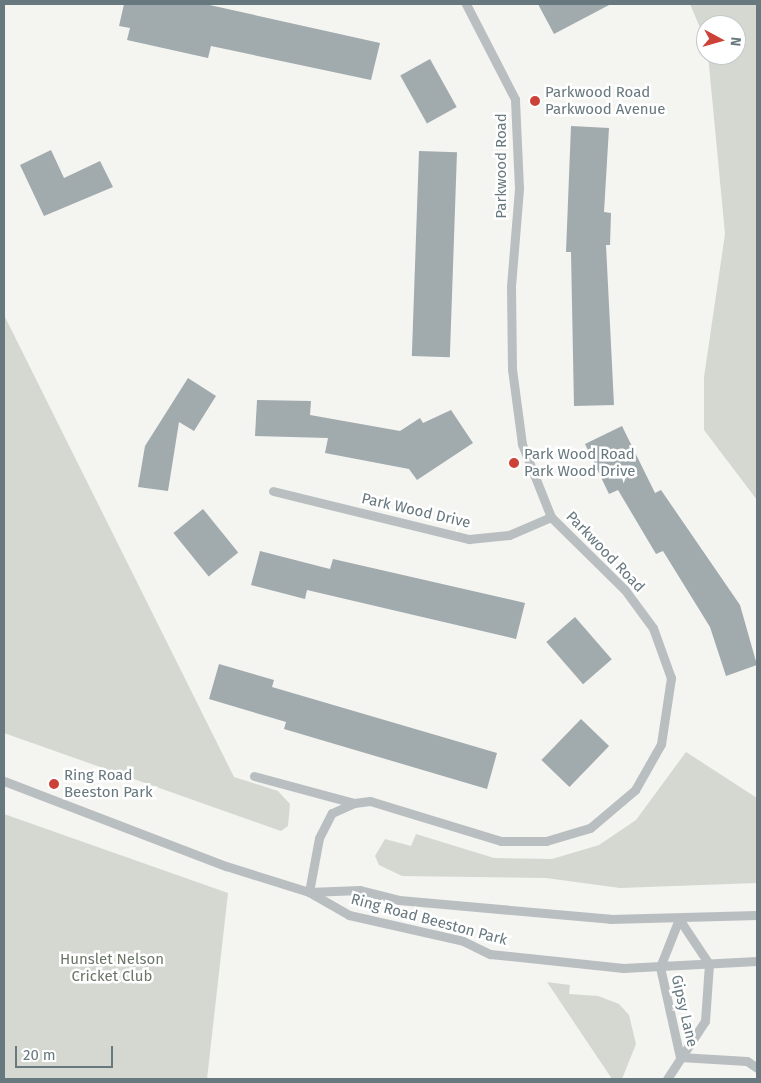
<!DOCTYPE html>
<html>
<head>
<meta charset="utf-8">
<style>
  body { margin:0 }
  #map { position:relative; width:761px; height:1083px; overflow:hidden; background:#f4f4f1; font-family:"Fira Sans",sans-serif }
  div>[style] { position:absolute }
  .green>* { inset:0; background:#d5d8d1 }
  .building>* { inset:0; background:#a1aaad; transform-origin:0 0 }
  .minor>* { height:9px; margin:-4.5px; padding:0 4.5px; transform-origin:4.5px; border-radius:4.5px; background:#b9bec0 }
  .dots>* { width:14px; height:14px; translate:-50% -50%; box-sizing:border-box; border:2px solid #fff; border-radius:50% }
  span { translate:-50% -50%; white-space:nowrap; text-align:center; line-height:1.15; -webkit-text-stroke:5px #fff; paint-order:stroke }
  .poi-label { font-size:15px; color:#67787e }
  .left { translate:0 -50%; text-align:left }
  .street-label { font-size:15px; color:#67787e }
  .park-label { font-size:15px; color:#6b7665 }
  .frame { position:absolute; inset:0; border:5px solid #67787e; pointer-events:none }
  .north { position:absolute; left:696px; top:15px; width:50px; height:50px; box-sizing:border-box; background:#fff; border:1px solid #c2c9cb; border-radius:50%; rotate:96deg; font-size:14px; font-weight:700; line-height:20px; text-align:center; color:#67787e }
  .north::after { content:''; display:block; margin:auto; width:18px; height:22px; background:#cc4239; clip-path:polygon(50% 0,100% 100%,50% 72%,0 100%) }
  .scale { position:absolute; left:15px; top:1046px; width:98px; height:22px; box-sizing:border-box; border:2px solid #67787e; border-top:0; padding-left:6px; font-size:15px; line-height:18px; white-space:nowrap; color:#67787e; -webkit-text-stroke:4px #fff; paint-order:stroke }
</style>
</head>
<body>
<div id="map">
  <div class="green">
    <i style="clip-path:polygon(690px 4px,757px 4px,757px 500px,704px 430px,704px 377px,725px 234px,708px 55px,736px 55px,736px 25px,706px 25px,706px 42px)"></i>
    <i style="clip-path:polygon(4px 315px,234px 777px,278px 791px,290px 804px,288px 826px,281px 831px,4px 733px)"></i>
    <i style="clip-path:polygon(686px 752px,757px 798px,757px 883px,620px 888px,546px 878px,402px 876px,379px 865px,375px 856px,385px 839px,411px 846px,416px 834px,494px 858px,552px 859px,599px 845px,636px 820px)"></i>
    <i style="clip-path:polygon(4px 814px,228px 893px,207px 1079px,4px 1079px)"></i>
    <i style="clip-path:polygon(547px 982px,570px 985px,569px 994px,598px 996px,619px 1004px,629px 1015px,636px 1044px,622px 1079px,612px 1079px)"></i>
  </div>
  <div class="building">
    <i style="clip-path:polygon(124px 4px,205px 4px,380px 43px,371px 80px,211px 46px,208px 58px,127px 40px,130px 28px,119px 26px)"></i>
    <i style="clip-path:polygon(538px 4px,611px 4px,554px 34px)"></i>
    <i style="left:430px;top:59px;width:55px;height:34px;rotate:61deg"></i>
    <i style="clip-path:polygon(571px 126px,609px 128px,604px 212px,611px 213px,610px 245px,606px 245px,614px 405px,574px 406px,571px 252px,566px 252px)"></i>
    <i style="clip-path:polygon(51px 150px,64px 178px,100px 161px,113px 187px,44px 216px,20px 165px)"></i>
    <i style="left:419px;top:151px;width:38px;height:205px;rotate:2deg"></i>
    <i style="clip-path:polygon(188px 378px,216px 396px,194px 431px,179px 422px,168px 491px,138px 487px,145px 446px)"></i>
    <i style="clip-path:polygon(257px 400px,311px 401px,310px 415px,400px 431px,420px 418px,423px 423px,451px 410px,473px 443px,417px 480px,409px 469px,325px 453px,328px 438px,255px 436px)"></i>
    <i style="clip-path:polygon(622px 426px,655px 493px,661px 490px,740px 605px,757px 665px,726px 676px,710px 627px,663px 551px,656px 554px,618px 490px,609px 494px,585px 444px)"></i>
    <i style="left:203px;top:509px;width:56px;height:38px;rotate:51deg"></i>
    <i style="clip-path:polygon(260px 551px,330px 569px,333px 559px,525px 603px,516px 639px,307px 590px,305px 599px,251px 585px)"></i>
    <i style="left:575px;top:617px;width:56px;height:38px;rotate:49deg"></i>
    <i style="clip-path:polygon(219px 664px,274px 680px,272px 687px,497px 753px,487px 789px,284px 729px,286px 722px,209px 699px)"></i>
    <i style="left:581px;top:719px;width:39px;height:57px;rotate:44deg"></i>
  </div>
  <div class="minor">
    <i style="left:273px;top:491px;width:202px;rotate:13.8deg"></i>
    <i style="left:469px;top:539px;width:40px;rotate:-5.7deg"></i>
    <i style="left:509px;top:535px;width:46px;rotate:-23.2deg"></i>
    <i style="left:254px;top:776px;width:104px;rotate:15.1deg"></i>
    <i style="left:4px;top:781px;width:238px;rotate:21deg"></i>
    <i style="left:226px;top:866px;width:87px;rotate:17.4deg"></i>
    <i style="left:309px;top:892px;width:46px;rotate:29.9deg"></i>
    <i style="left:349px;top:915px;width:117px;rotate:12.8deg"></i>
    <i style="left:463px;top:941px;width:30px;rotate:26deg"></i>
    <i style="left:490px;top:954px;width:134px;rotate:6deg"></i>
    <i style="left:623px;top:968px;width:134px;rotate:-3deg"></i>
    <i style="left:309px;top:892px;width:55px;rotate:-79.5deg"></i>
    <i style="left:319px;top:838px;width:28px;rotate:-63deg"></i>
    <i style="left:332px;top:813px;width:24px;rotate:-24deg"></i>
    <i style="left:354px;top:803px;width:16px;rotate:-7deg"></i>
    <i style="left:370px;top:801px;width:137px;rotate:17deg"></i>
    <i style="left:501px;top:841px;width:45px"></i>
    <i style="left:546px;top:841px;width:46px;rotate:-16.5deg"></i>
    <i style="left:590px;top:828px;width:59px;rotate:-40.2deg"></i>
    <i style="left:635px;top:790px;width:53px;rotate:-60.5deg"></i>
    <i style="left:661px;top:744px;width:67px;rotate:-81.4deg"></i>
    <i style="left:671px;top:678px;width:53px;rotate:-109.8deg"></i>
    <i style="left:653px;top:628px;width:47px;rotate:-126.4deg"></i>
    <i style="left:625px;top:590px;width:104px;rotate:-135.4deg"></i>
    <i style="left:551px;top:517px;width:79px;rotate:-111.7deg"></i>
    <i style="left:522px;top:444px;width:76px;rotate:-97.6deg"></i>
    <i style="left:512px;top:369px;width:83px;rotate:-90.7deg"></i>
    <i style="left:511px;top:286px;width:98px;rotate:-85.3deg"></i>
    <i style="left:519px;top:188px;width:89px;rotate:-92.6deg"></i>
    <i style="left:515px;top:99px;width:107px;rotate:-117.3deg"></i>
    <i style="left:309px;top:892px;width:51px;rotate:-2.2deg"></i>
    <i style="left:360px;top:890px;width:40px;rotate:14.4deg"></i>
    <i style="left:399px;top:900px;width:212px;rotate:5.1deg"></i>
    <i style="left:610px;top:919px;width:147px;rotate:-1.6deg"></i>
    <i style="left:679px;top:919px;width:52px;rotate:111.6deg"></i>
    <i style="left:660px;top:967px;width:92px;rotate:77.5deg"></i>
    <i style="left:680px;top:1057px;width:67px;rotate:3.4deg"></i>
    <i style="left:747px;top:1061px;width:12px;rotate:35deg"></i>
    <i style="left:667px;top:1079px;width:69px;rotate:-56.8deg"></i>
    <i style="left:705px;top:1021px;width:57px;rotate:-86deg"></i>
    <i style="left:709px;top:964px;width:54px;rotate:-123.7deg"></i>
  </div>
  <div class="dots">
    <i style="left:535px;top:101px;background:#cc4239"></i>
    <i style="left:514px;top:463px;background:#cc4239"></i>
    <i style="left:54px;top:784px;background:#cc4239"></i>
  </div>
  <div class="poi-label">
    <span class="left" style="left:545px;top:101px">Parkwood Road<br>Parkwood Avenue</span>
    <span class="left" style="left:524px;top:463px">Park Wood Road<br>Park Wood Drive</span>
    <span class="left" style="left:64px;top:784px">Ring Road<br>Beeston Park</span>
  </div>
  <div class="street-label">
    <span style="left:502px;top:166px;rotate:-90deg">Parkwood Road</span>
    <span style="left:416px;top:511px;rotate:13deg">Park Wood Drive</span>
    <span style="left:605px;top:552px;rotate:46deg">Parkwood Road</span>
    <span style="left:429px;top:920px;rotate:15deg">Ring Road Beeston Park</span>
    <span style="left:684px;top:1011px;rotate:77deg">Gipsy Lane</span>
  </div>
  <div class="park-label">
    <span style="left:112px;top:968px">Hunslet Nelson<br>Cricket Club</span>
  </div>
  <div class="frame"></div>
  <div class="north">N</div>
  <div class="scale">20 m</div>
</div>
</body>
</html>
